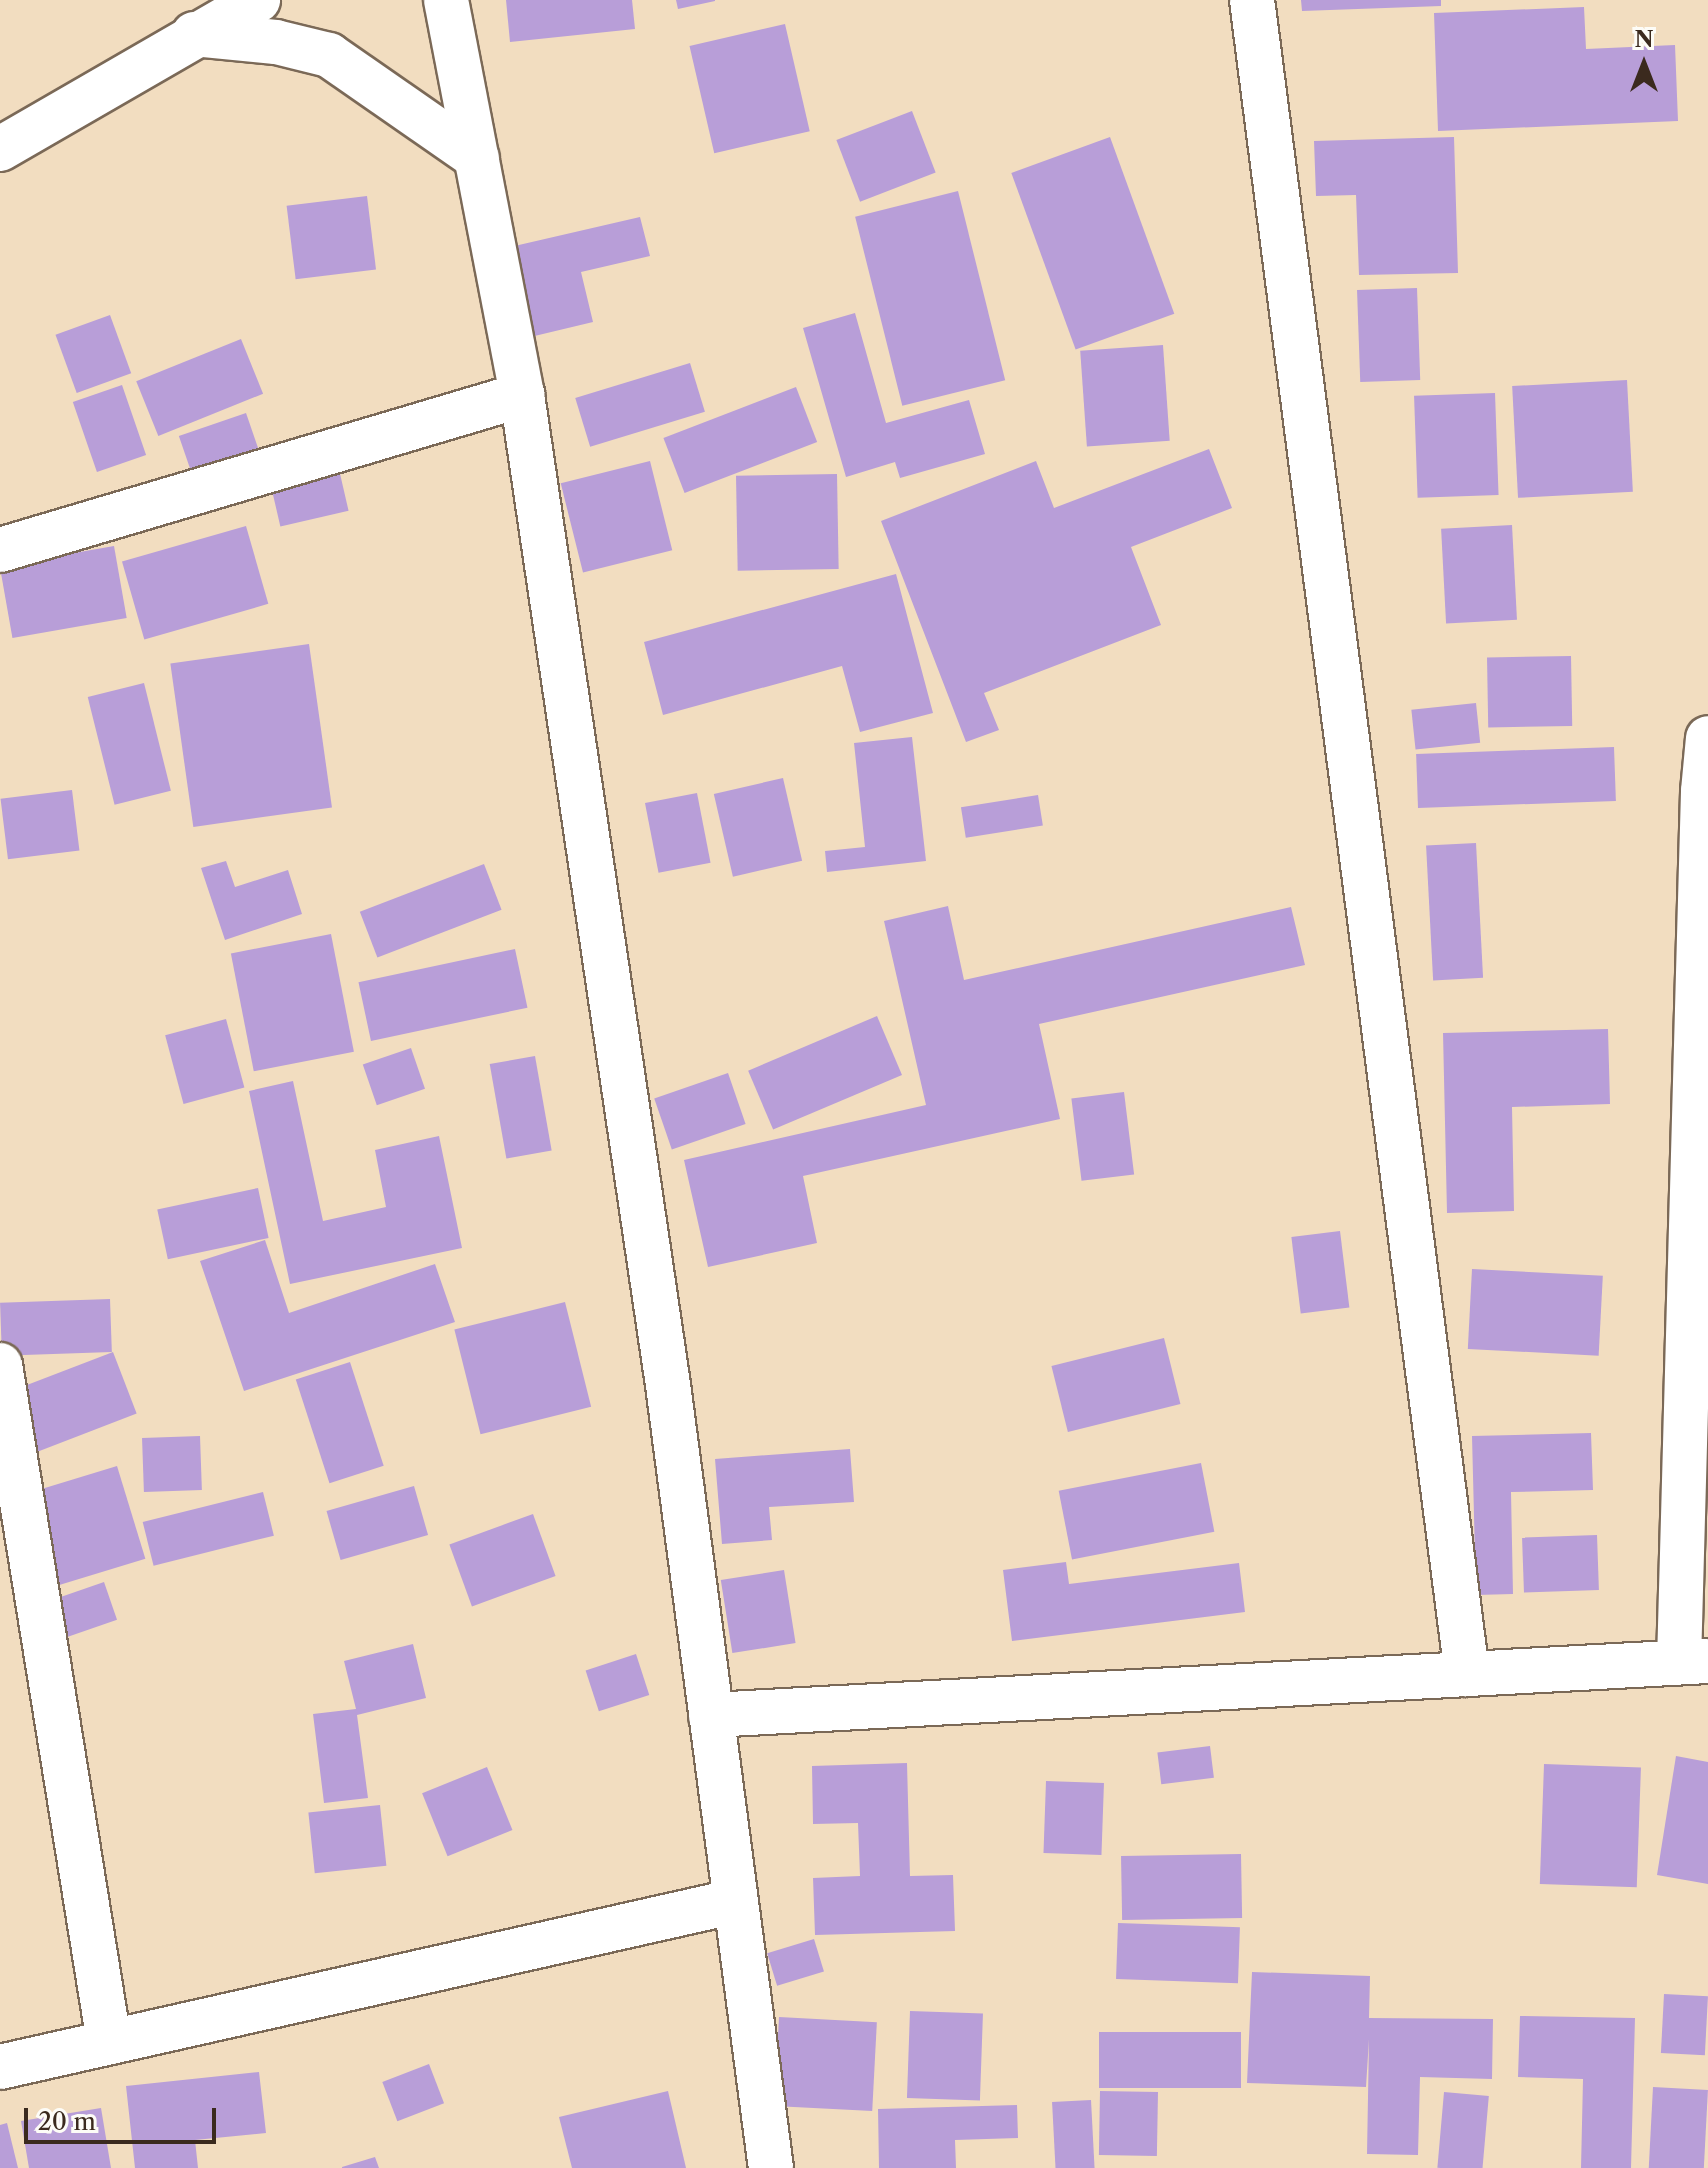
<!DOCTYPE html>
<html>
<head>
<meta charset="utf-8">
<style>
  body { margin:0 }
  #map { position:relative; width:1708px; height:2168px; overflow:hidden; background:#f2ddc0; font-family:"Libre Caslon Text",serif }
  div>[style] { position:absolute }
  .building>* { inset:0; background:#b89ed8; transform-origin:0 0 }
  .roads { filter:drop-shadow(2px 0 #7b6957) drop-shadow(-2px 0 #7b6957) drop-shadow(0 2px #7b6957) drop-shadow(0 -2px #7b6957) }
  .minor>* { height:44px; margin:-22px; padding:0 22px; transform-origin:22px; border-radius:22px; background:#fff }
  span { translate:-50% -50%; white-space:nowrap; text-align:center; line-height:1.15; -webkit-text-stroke:6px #fdfcf7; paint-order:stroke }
  .north { position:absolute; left:1604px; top:24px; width:80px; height:80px; -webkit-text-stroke:6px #fdfcf7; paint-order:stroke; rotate:0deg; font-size:22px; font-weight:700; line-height:32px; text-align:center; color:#3b2a1e }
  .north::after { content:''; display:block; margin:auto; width:28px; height:36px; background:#3b2a1e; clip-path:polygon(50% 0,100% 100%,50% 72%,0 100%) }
  .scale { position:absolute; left:24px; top:2108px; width:192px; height:36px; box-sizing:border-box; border:4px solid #3b2a1e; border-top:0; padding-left:10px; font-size:24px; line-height:28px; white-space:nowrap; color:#3b2a1e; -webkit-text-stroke:6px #fdfcf7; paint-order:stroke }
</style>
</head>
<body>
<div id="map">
  <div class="building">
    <i style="clip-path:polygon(506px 0,632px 0,635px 29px,510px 42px)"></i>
    <i style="clip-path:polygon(676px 0,715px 0,715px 1px,678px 9px)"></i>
    <i style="clip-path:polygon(1301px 0,1441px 0,1441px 6px,1302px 11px)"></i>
    <i style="clip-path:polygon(1584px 7px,1586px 49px,1675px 45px,1678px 121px,1438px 131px,1434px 13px)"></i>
    <i style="left:785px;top:24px;width:110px;height:98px;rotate:77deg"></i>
    <i style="left:912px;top:111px;width:66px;height:81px;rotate:69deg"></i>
    <i style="left:1110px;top:137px;width:188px;height:105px;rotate:70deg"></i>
    <i style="clip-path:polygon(1454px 137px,1458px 273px,1359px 275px,1356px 195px,1316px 196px,1314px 141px)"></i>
    <i style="left:958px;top:191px;width:195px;height:106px;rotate:76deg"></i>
    <i style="left:367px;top:196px;width:74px;height:81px;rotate:83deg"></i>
    <i style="clip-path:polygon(640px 217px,650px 256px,581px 272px,593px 322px,522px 339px,501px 249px)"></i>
    <i style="left:1417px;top:288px;width:92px;height:60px;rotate:88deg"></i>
    <i style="clip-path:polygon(855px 313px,886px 423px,969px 400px,985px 454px,900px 478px,895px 462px,846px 477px,803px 328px)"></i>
    <i style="left:110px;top:315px;width:62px;height:58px;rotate:70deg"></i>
    <i style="left:241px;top:339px;width:59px;height:113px;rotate:68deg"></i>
    <i style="left:1163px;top:345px;width:96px;height:83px;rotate:86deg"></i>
    <i style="left:690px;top:363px;width:51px;height:120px;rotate:73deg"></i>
    <i style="left:1627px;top:380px;width:112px;height:115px;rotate:87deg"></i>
    <i style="left:122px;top:385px;width:74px;height:52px;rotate:71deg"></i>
    <i style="left:796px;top:387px;width:59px;height:142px;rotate:69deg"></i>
    <i style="left:1495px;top:393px;width:102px;height:81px;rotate:88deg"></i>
    <i style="left:246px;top:413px;width:54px;height:71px;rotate:71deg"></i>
    <i style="clip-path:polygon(1209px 449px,1232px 508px,1131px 547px,1161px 625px,984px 693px,999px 730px,966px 742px,881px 521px,1036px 461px,1054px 508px)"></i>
    <i style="left:650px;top:461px;width:92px;height:92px;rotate:76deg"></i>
    <i style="left:338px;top:465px;width:47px;height:70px;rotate:77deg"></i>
    <i style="left:837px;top:474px;width:95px;height:101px;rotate:89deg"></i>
    <i style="left:1512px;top:525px;width:95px;height:71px;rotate:87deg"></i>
    <i style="left:246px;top:526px;width:81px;height:129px;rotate:74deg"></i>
    <i style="left:114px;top:546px;width:73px;height:116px;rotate:80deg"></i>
    <i style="clip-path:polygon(896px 574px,933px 713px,860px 732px,842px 666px,663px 715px,644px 642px)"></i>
    <i style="left:309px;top:644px;width:165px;height:140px;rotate:82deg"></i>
    <i style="left:1571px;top:656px;width:70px;height:84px;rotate:89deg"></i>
    <i style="left:144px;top:683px;width:111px;height:58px;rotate:76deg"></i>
    <i style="left:1476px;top:703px;width:40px;height:65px;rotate:84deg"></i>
    <i style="clip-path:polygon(912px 737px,926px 861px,827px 872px,825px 851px,865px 847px,854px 743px)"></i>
    <i style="left:1614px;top:747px;width:54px;height:198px;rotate:88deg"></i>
    <i style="left:783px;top:778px;width:85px;height:71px;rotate:77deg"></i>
    <i style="left:72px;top:790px;width:61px;height:72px;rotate:83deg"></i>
    <i style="left:697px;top:793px;width:71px;height:53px;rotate:79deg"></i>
    <i style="left:1038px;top:795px;width:31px;height:78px;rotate:81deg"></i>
    <i style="left:1476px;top:843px;width:135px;height:50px;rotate:87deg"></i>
    <i style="clip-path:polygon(226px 861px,235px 887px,288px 870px,302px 914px,225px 940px,201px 868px)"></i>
    <i style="left:484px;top:864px;width:49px;height:133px;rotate:69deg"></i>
    <i style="clip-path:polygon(948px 906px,964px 980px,1291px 907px,1305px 965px,1039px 1024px,1060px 1119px,803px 1176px,817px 1243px,708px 1267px,684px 1160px,926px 1105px,884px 921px)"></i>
    <i style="left:331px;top:934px;width:120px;height:102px;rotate:79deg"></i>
    <i style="left:515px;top:949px;width:60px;height:160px;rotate:78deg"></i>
    <i style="left:877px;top:1016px;width:64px;height:140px;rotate:67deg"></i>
    <i style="left:226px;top:1019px;width:71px;height:63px;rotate:75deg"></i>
    <i style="clip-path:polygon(1608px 1029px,1610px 1104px,1512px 1107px,1514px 1211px,1447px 1213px,1443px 1033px)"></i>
    <i style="left:411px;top:1048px;width:43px;height:51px;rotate:71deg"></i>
    <i style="left:535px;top:1056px;width:96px;height:46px;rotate:80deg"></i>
    <i style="left:728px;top:1073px;width:54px;height:78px;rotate:71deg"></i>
    <i style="clip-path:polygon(293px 1081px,323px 1221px,386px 1207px,375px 1150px,439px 1136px,462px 1248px,290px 1284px,249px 1091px)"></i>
    <i style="left:1124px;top:1092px;width:83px;height:53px;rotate:83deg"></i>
    <i style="left:258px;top:1188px;width:51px;height:103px;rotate:78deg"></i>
    <i style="left:1340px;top:1231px;width:77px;height:49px;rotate:83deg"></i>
    <i style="clip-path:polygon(265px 1240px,289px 1313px,435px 1264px,455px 1322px,244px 1391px,200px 1261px)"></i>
    <i style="left:1472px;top:1269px;width:131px;height:80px;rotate:3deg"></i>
    <i style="left:110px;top:1299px;width:53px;height:110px;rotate:88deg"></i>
    <i style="left:565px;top:1302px;width:108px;height:114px;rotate:76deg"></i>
    <i style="left:1164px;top:1338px;width:68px;height:116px;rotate:76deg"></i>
    <i style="left:113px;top:1352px;width:66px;height:118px;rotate:69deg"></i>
    <i style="left:350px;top:1362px;width:109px;height:57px;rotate:72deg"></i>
    <i style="clip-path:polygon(1591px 1433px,1593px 1490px,1511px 1492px,1513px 1594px,1476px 1595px,1472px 1436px)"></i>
    <i style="left:200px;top:1436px;width:54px;height:58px;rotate:88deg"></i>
    <i style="clip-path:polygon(850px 1449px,854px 1502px,769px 1507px,772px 1540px,722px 1544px,715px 1459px)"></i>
    <i style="left:1201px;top:1463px;width:70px;height:145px;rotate:79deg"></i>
    <i style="left:117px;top:1466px;width:97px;height:102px;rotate:73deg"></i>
    <i style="left:414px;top:1486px;width:51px;height:91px;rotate:74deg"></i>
    <i style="left:263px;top:1492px;width:45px;height:124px;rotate:76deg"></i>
    <i style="left:533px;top:1514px;width:66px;height:89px;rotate:70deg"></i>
    <i style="left:1597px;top:1535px;width:55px;height:75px;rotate:88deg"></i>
    <i style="clip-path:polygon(1066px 1562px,1069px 1584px,1239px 1563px,1245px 1612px,1012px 1641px,1003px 1570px)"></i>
    <i style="left:784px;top:1570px;width:74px;height:64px;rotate:81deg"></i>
    <i style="left:104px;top:1582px;width:40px;height:58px;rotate:71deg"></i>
    <i style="clip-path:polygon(413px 1644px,426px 1698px,357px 1715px,368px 1798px,324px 1803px,313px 1714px,356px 1709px,344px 1661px)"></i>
    <i style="left:636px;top:1654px;width:43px;height:53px;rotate:72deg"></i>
    <i style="left:1210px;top:1746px;width:32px;height:53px;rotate:83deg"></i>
    <i style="clip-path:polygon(1676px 1756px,1708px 1762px,1708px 1884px,1657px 1875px)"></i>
    <i style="clip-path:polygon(907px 1763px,910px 1876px,953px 1875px,955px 1931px,815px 1935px,813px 1878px,860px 1876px,858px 1823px,813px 1824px,812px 1766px)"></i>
    <i style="left:1544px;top:1764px;width:97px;height:120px;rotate:2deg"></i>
    <i style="left:487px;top:1767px;width:68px;height:70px;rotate:68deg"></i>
    <i style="left:1046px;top:1781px;width:58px;height:72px;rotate:2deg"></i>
    <i style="left:380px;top:1805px;width:61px;height:72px;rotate:84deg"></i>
    <i style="left:1241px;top:1854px;width:64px;height:120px;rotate:89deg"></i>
    <i style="left:1118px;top:1923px;width:122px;height:56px;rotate:2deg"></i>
    <i style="left:814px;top:1939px;width:34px;height:49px;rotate:73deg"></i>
    <i style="clip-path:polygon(1252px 1972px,1370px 1976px,1369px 2018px,1493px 2019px,1492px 2079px,1420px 2077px,1418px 2155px,1367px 2154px,1369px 2039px,1366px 2087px,1247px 2083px)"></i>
    <i style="left:1664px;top:1994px;width:44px;height:59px;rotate:3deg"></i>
    <i style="left:910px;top:2011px;width:73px;height:87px;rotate:2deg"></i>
    <i style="clip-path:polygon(1520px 2016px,1635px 2018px,1631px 2168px,1581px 2168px,1583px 2079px,1518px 2077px)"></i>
    <i style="left:779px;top:2017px;width:98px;height:89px;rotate:3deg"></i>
    <i style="left:1099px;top:2032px;width:142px;height:56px"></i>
    <i style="left:429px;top:2064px;width:42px;height:50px;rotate:69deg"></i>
    <i style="clip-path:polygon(259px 2072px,266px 2133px,195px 2140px,198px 2168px,135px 2168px,126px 2086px)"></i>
    <i style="left:1653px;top:2087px;width:55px;height:81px;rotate:3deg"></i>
    <i style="clip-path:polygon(668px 2091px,686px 2168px,572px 2168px,559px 2117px)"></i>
    <i style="left:1100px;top:2091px;width:58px;height:64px;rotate:1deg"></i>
    <i style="left:1444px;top:2092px;width:45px;height:76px;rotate:5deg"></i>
    <i style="left:1091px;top:2100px;width:68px;height:39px;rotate:87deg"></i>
    <i style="clip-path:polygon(1017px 2105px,1018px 2138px,955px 2140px,956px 2168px,879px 2168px,878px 2109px)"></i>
    <i style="clip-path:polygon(101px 2108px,111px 2168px,29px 2168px,21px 2121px)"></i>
    <i style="clip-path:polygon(7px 2123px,18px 2168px,0 2168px,0 2125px)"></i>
    <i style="clip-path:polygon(375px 2157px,379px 2168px,342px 2168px,342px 2167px)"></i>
  </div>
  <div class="roads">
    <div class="minor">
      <i style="left:446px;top:0;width:402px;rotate:79.1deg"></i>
      <i style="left:522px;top:395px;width:1001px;rotate:81.61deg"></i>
      <i style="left:668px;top:1385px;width:790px;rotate:82.51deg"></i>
      <i style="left:1252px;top:0;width:1688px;rotate:82.68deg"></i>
      <i style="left:194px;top:34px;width:82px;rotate:5.6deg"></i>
      <i style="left:276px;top:42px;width:55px;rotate:13.8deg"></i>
      <i style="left:329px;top:55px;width:180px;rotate:34.8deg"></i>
      <i style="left:0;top:149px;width:298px;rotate:-30deg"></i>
      <i style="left:0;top:550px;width:545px;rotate:-16.54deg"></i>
      <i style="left:0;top:1365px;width:686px;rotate:80.85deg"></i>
      <i style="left:1679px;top:1662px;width:871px;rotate:-88.42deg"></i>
      <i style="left:1703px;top:791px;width:53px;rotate:-84.6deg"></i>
      <i style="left:711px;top:1715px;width:998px;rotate:-3.1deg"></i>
      <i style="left:0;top:2067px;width:754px;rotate:-12.71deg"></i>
    </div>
  </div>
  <div class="north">N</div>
  <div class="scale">20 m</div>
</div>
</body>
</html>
